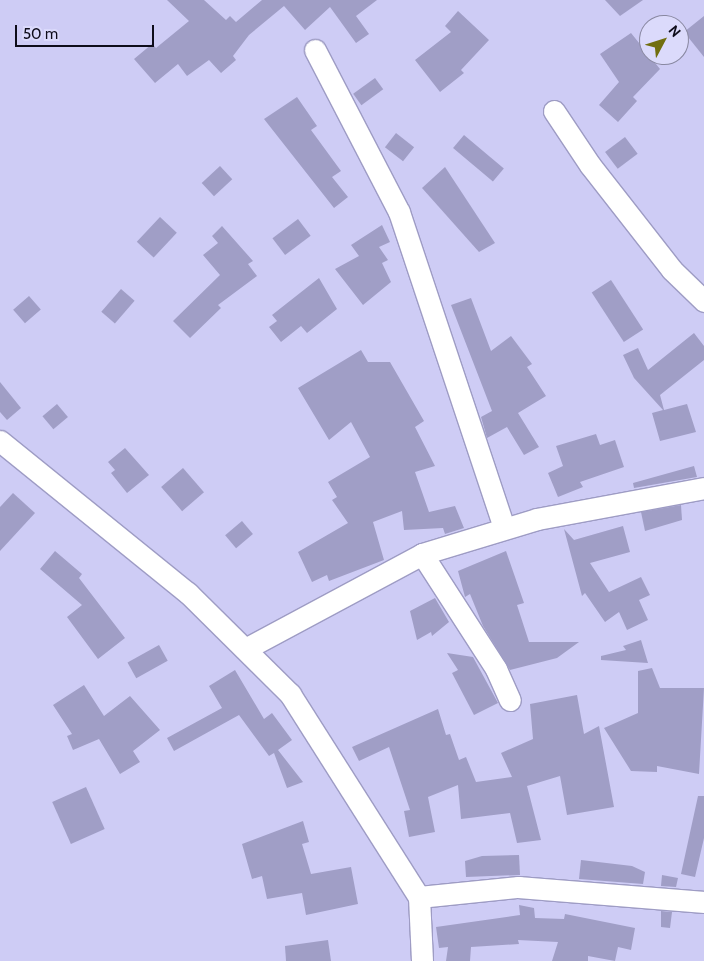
<!DOCTYPE html>
<html>
<head>
<meta charset="utf-8">
<style>
  body { margin:0 }
  #map { position:relative; width:704px; height:961px; overflow:hidden; background:#ceccf5; font-family:Cabin,sans-serif }
  div>[style] { position:absolute }
  .building>* { inset:0; background:#a09ec6; transform-origin:0 0 }
  .roads { filter:drop-shadow(1px 0 #9e9cc4) drop-shadow(-1px 0 #9e9cc4) drop-shadow(0 1px #9e9cc4) drop-shadow(0 -1px #9e9cc4) }
  .minor>* { height:21px; margin:-10.5px; padding:0 10.5px; transform-origin:10.5px; border-radius:10.5px; background:#fff }
  span { translate:-50% -50%; white-space:nowrap; text-align:center; line-height:1.15; -webkit-text-stroke:4.5px #dbdafb; paint-order:stroke }
  .north { position:absolute; left:639px; top:15px; width:50px; height:50px; box-sizing:border-box; background:#dbdafb; border:1px solid #8988a1; border-radius:50%; rotate:50deg; font-size:14px; font-weight:700; line-height:20px; text-align:center; color:#0e0c1a }
  .north::after { content:''; display:block; margin:auto; width:18px; height:22px; background:#716e0e; clip-path:polygon(50% 0,100% 100%,50% 72%,0 100%) }
  .scale { position:absolute; left:15px; top:25px; width:139px; height:22px; box-sizing:border-box; border:2px solid #0e0c1a; border-top:0; padding-left:6px; font-size:15px; line-height:18px; white-space:nowrap; color:#0e0c1a; -webkit-text-stroke:4px #dbdafb; paint-order:stroke }
</style>
</head>
<body>
<div id="map">
  <div class="building">
    <i style="clip-path:polygon(167px 0,204px 0,226px 20px,230px 16px,236px 22px,262px 0,377px 0,356px 16px,369px 34px,356px 43px,330px 7px,305px 30px,284px 6px,249px 35px,233px 56px,236px 60px,221px 73px,209px 60px,187px 76px,178px 64px,155px 83px,134px 59px,152px 44px,156px 48px,189px 21px)"></i>
    <i style="clip-path:polygon(605px 0,643px 0,620px 16px)"></i>
    <i style="clip-path:polygon(458px 11px,489px 40px,461px 70px,464px 73px,440px 92px,415px 60px,451px 32px,445px 26px)"></i>
    <i style="clip-path:polygon(704px 16px,704px 57px,684px 32px)"></i>
    <i style="clip-path:polygon(631px 33px,660px 69px,633px 97px,637px 101px,618px 122px,599px 105px,619px 82px,600px 54px)"></i>
    <i style="left:375px;top:78px;width:14px;height:27px;rotate:54deg"></i>
    <i style="clip-path:polygon(297px 97px,317px 126px,311px 130px,341px 171px,332px 177px,348px 197px,334px 208px,264px 119px)"></i>
    <i style="left:396px;top:133px;width:23px;height:18px;rotate:38deg"></i>
    <i style="left:464px;top:135px;width:52px;height:17px;rotate:40deg"></i>
    <i style="left:625px;top:137px;width:21px;height:25px;rotate:53deg"></i>
    <i style="left:220px;top:166px;width:18px;height:25px;rotate:47deg"></i>
    <i style="clip-path:polygon(445px 167px,495px 243px,479px 252px,422px 188px)"></i>
    <i style="left:160px;top:217px;width:23px;height:34px;rotate:43deg"></i>
    <i style="left:298px;top:219px;width:21px;height:32px;rotate:53deg"></i>
    <i style="clip-path:polygon(382px 225px,390px 242px,379px 247px,388px 260px,382px 263px,391px 282px,363px 305px,335px 269px,359px 256px,351px 245px)"></i>
    <i style="clip-path:polygon(222px 226px,253px 261px,248px 264px,257px 276px,218px 305px,221px 308px,190px 338px,173px 321px,220px 275px,203px 255px,218px 243px,212px 236px)"></i>
    <i style="clip-path:polygon(319px 278px,337px 309px,307px 333px,301px 326px,281px 342px,269px 327px,277px 321px,272px 315px)"></i>
    <i style="left:611px;top:280px;width:59px;height:23px;rotate:57deg"></i>
    <i style="left:121px;top:289px;width:18px;height:30px;rotate:41deg"></i>
    <i style="left:29px;top:296px;width:18px;height:21px;rotate:49deg"></i>
    <i style="clip-path:polygon(471px 298px,491px 351px,511px 336px,532px 364px,527px 367px,546px 396px,518px 413px,539px 447px,524px 455px,507px 427px,487px 438px,481px 417px,492px 411px,451px 305px)"></i>
    <i style="clip-path:polygon(694px 333px,704px 346px,704px 360px,660px 395px,664px 410px,687px 404px,696px 432px,660px 441px,652px 413px,663px 410px,634px 378px,623px 355px,638px 348px,648px 370px)"></i>
    <i style="clip-path:polygon(361px 350px,368px 362px,390px 362px,424px 421px,415px 427px,435px 466px,415px 472px,429px 512px,455px 506px,464px 528px,445px 534px,443px 528px,404px 530px,402px 511px,373px 522px,384px 560px,329px 581px,327px 575px,312px 582px,298px 552px,348px 523px,332px 500px,337px 497px,328px 482px,370px 457px,351px 422px,329px 440px,298px 388px)"></i>
    <i style="clip-path:polygon(0 382px,21px 408px,7px 420px,0 412px)"></i>
    <i style="left:57px;top:404px;width:17px;height:19px;rotate:50deg"></i>
    <i style="clip-path:polygon(596px 434px,600px 445px,615px 440px,624px 467px,580px 482px,583px 487px,558px 497px,548px 473px,563px 466px,556px 446px)"></i>
    <i style="clip-path:polygon(125px 448px,149px 475px,127px 493px,111px 473px,115px 470px,108px 462px)"></i>
    <i style="clip-path:polygon(694px 466px,697px 477px,634px 488px,633px 483px)"></i>
    <i style="left:183px;top:468px;width:32px;height:29px;rotate:49deg"></i>
    <i style="clip-path:polygon(13px 493px,35px 513px,0 551px,0 507px)"></i>
    <i style="clip-path:polygon(681px 505px,682px 520px,645px 531px,641px 512px)"></i>
    <i style="left:242px;top:521px;width:17px;height:22px;rotate:50deg"></i>
    <i style="clip-path:polygon(623px 526px,630px 552px,590px 563px,609px 592px,641px 577px,650px 595px,639px 600px,648px 620px,627px 630px,619px 612px,605px 622px,585px 593px,582px 596px,564px 529px,574px 540px)"></i>
    <i style="clip-path:polygon(55px 551px,82px 574px,79px 578px,125px 638px,98px 659px,67px 617px,82px 605px,40px 569px)"></i>
    <i style="clip-path:polygon(506px 551px,524px 603px,517px 605px,529px 642px,579px 642px,557px 658px,510px 670px,483px 626px,470px 594px,465px 597px,458px 571px)"></i>
    <i style="clip-path:polygon(435px 598px,449px 622px,432px 636px,431px 632px,417px 640px,410px 611px)"></i>
    <i style="clip-path:polygon(641px 640px,648px 663px,601px 660px,601px 656px,626px 650px,623px 646px)"></i>
    <i style="left:159px;top:645px;width:18px;height:36px;rotate:61deg"></i>
    <i style="clip-path:polygon(447px 653px,473px 657px,498px 703px,474px 715px,452px 673px,458px 670px)"></i>
    <i style="clip-path:polygon(652px 668px,660px 688px,704px 688px,699px 774px,657px 766px,657px 772px,631px 771px,604px 728px,638px 713px,638px 671px)"></i>
    <i style="clip-path:polygon(235px 670px,264px 719px,272px 713px,292px 740px,278px 750px,303px 782px,287px 788px,274px 753px,269px 756px,239px 715px,174px 751px,167px 738px,222px 708px,209px 686px)"></i>
    <i style="clip-path:polygon(84px 685px,104px 716px,130px 696px,160px 730px,133px 751px,140px 762px,120px 774px,99px 739px,73px 750px,67px 736px,72px 734px,53px 705px)"></i>
    <i style="clip-path:polygon(577px 695px,584px 734px,599px 726px,614px 807px,567px 815px,560px 776px,527px 786px,541px 840px,517px 843px,510px 813px,461px 819px,458px 785px,428px 797px,435px 832px,409px 837px,404px 811px,410px 810px,389px 747px,359px 761px,352px 747px,438px 709px,446px 735px,450px 734px,459px 760px,466px 757px,476px 782px,512px 777px,501px 753px,533px 739px,530px 704px)"></i>
    <i style="left:86px;top:787px;width:46px;height:37px;rotate:66deg"></i>
    <i style="clip-path:polygon(698px 796px,704px 796px,704px 838px,695px 877px,681px 874px)"></i>
    <i style="clip-path:polygon(303px 821px,309px 842px,302px 844px,311px 874px,351px 867px,358px 904px,306px 915px,302px 893px,267px 899px,262px 876px,252px 879px,242px 844px)"></i>
    <i style="clip-path:polygon(519px 855px,520px 875px,466px 877px,465px 861px,482px 856px)"></i>
    <i style="clip-path:polygon(581px 860px,632px 866px,645px 872px,643px 884px,579px 879px)"></i>
    <i style="clip-path:polygon(662px 875px,678px 878px,676px 887px,661px 886px)"></i>
    <i style="clip-path:polygon(519px 905px,534px 908px,535px 918px,564px 919px,565px 914px,635px 928px,631px 950px,618px 947px,615px 961px,588px 956px,588px 961px,552px 961px,558px 942px,518px 940px,519px 944px,471px 947px,470px 961px,446px 961px,448px 947px,439px 948px,436px 927px,520px 915px)"></i>
    <i style="clip-path:polygon(661px 911px,672px 912px,670px 928px,661px 927px)"></i>
    <i style="clip-path:polygon(328px 940px,331px 961px,286px 961px,285px 946px)"></i>
  </div>
  <div class="roads">
    <div class="minor">
      <i style="left:315px;top:50px;width:182px;rotate:62.6deg"></i>
      <i style="left:399px;top:212px;width:332px;rotate:71.6deg"></i>
      <i style="left:554px;top:111px;width:65px;rotate:56.3deg"></i>
      <i style="left:590px;top:165px;width:133px;rotate:52deg"></i>
      <i style="left:672px;top:270px;width:45px;rotate:44.1deg"></i>
      <i style="left:0;top:441px;width:242px;rotate:39deg"></i>
      <i style="left:188px;top:593px;width:144px;rotate:44.7deg"></i>
      <i style="left:290px;top:694px;width:241px;rotate:57.6deg"></i>
      <i style="left:419px;top:897px;width:100px;rotate:-5.8deg"></i>
      <i style="left:518px;top:887px;width:187px;rotate:4.6deg"></i>
      <i style="left:422px;top:554px;width:137px;rotate:57.2deg"></i>
      <i style="left:496px;top:669px;width:34px;rotate:66deg"></i>
      <i style="left:247px;top:648px;width:199px;rotate:-28.2deg"></i>
      <i style="left:422px;top:554px;width:120px;rotate:-16.9deg"></i>
      <i style="left:537px;top:519px;width:170px;rotate:-10.5deg"></i>
      <i style="left:419px;top:897px;width:64px;rotate:87.3deg"></i>
    </div>
  </div>
  <div class="north">N</div>
  <div class="scale">50 m</div>
</div>
</body>
</html>
